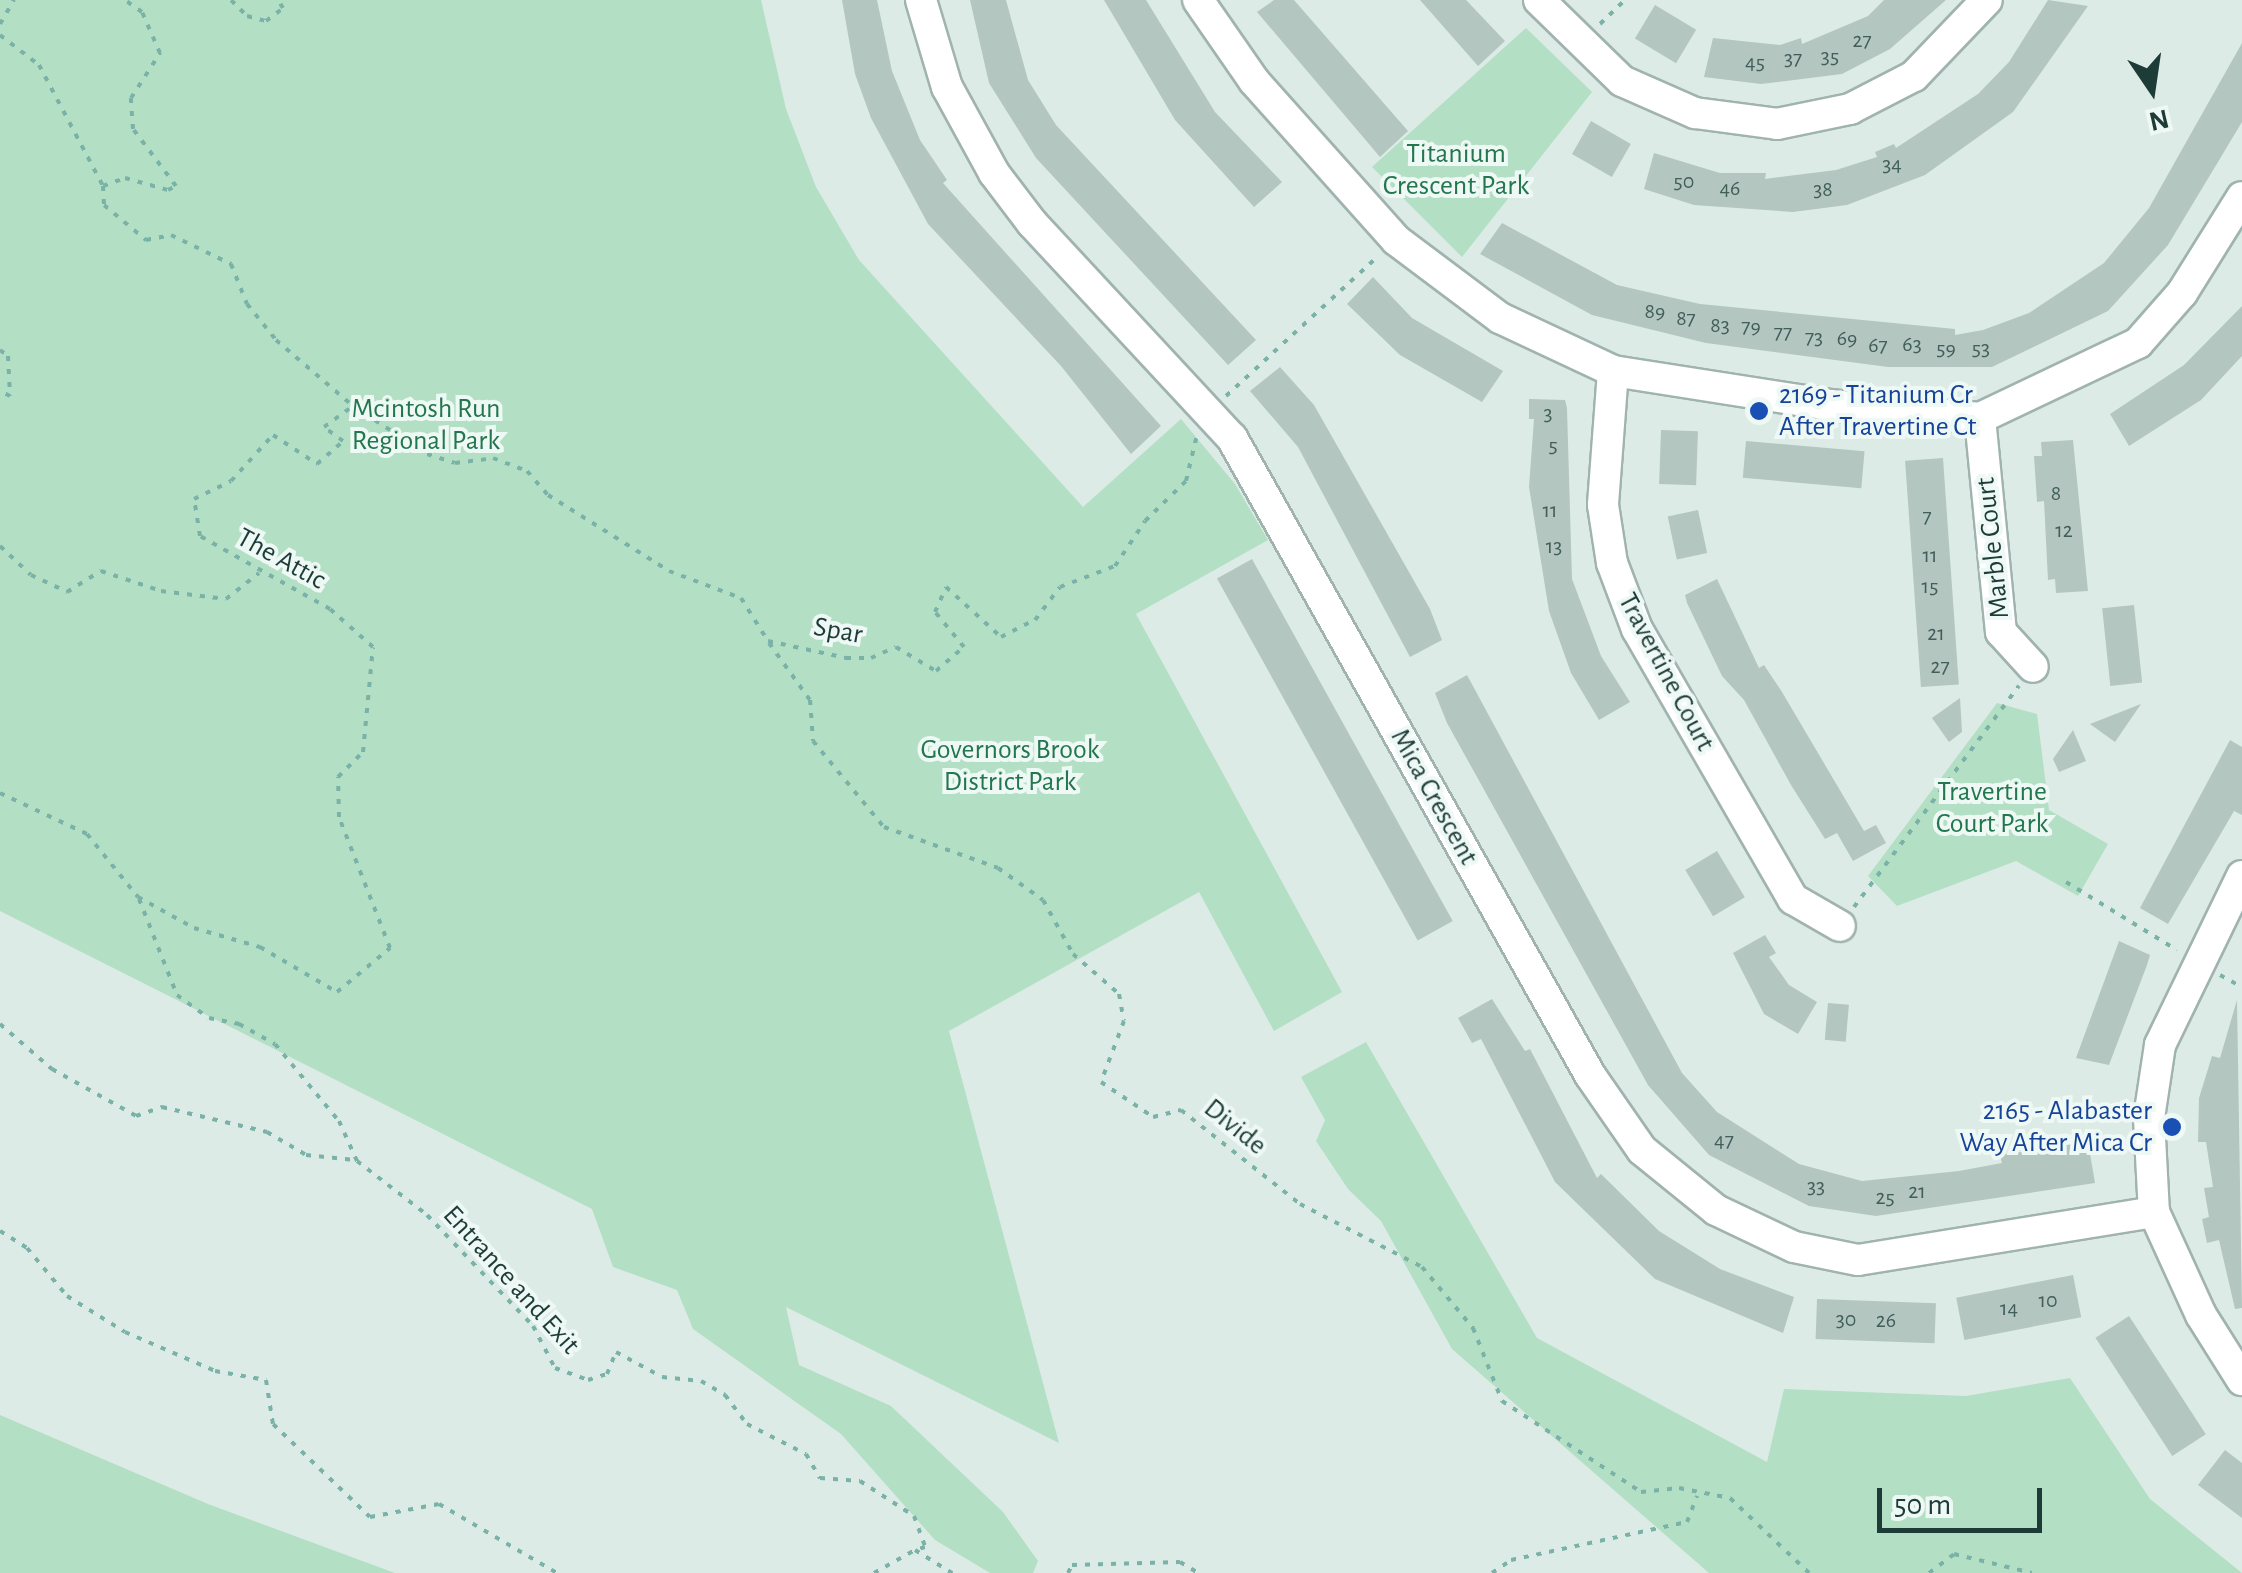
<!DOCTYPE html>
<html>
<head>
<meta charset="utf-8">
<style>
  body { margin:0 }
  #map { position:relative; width:2242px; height:1573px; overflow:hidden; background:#ddebe7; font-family:"Alegreya Sans",sans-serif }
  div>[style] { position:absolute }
  .green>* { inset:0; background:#b3dfc4 }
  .building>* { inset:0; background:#b3c6c0; transform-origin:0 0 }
  .path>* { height:4px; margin-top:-2px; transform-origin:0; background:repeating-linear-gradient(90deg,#7ab2a7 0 5px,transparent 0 13px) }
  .roads { filter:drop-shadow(2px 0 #a0b3af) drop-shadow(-2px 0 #a0b3af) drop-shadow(0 2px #a0b3af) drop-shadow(0 -2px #a0b3af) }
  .minor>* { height:30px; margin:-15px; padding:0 15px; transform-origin:15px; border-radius:15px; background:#fff }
  .dots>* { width:28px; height:28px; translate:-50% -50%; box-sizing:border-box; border:5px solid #eef8f4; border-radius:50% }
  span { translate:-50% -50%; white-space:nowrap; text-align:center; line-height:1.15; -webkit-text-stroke:8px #eef8f4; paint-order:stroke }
  .number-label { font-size:22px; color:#425e5a }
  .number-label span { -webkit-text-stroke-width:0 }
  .park-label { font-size:28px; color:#23774e }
  .transit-label { font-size:28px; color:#164399 }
  .left { translate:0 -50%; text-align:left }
  .right { translate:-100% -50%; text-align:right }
  .street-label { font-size:28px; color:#1d3c38 }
  .north { position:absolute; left:2102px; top:40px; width:100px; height:100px; -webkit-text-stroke:8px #eef8f4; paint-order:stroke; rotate:167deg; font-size:28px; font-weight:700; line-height:40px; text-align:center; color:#1d3c38 }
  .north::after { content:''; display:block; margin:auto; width:35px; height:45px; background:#1d3c38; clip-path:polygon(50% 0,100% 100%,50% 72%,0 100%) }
  .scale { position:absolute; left:1877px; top:1488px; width:165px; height:45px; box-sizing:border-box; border:5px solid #1d3c38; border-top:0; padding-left:12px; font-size:30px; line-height:35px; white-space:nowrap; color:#1d3c38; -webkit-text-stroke:8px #eef8f4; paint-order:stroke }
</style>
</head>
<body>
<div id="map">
  <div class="green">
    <i style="clip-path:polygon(0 0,761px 0,786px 109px,816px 187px,859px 260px,1083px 507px,1181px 419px,1235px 484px,1268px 540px,1136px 614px,1342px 992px,1274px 1031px,1199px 892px,949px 1031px,1059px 1443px,786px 1307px,799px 1365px,891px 1406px,1003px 1512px,1038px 1561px,1033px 1573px,990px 1573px,935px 1540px,841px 1434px,693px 1329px,677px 1290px,613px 1267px,592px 1209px,0 911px)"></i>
    <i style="clip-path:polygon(1526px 28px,1592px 92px,1462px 257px,1372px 167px)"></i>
    <i style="clip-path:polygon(1997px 703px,2037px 714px,2049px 810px,2108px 844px,2078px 896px,2016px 861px,1897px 906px,1868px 876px)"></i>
    <i style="clip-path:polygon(1366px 1042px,1537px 1338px,1767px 1462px,1784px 1389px,1966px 1396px,2070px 1378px,2150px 1499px,2242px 1573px,1709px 1573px,1452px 1349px,1381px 1221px,1348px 1189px,1316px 1141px,1325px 1120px,1301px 1077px)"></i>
    <i style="clip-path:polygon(0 1415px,208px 1504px,395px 1573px,0 1573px)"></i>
  </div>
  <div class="building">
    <i style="clip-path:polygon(842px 0,877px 0,892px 71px,920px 140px,947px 180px,943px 183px,1161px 426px,1131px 454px,1061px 366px,928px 224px,871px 118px,855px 74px)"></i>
    <i style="clip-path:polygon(970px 0,1006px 0,1028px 80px,1056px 125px,1256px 340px,1228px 365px,1036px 158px,989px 83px)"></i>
    <i style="clip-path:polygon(1104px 0,1146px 0,1215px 112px,1282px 182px,1254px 207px,1175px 120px)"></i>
    <i style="clip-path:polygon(1274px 0,1294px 0,1408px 131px,1380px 157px,1257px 12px)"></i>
    <i style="clip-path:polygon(1420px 0,1466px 0,1505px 41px,1478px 66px)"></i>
    <i style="clip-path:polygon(1884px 0,1946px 0,1890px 49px,1842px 74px,1761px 84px,1704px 77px,1713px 38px,1780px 45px,1801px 38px,1802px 44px,1868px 16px)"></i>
    <i style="clip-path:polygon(2048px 0,2088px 6px,2013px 112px,1925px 175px,1847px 205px,1793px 212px,1694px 205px,1644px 189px,1654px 153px,1720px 173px,1766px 173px,1765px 179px,1836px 170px,1877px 157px,1875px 152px,1894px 144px,1896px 148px,1978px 94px,2009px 62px)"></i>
    <i style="left:1655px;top:5px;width:48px;height:39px;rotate:31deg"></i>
    <i style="clip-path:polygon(2242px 43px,2242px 122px,2168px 245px,2108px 311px,1992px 367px,1888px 367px,1706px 343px,1592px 315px,1480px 254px,1502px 223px,1617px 285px,1700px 304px,1955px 329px,1955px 335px,1983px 330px,2029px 313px,2104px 263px,2149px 208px)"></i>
    <i style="left:1591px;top:121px;width:46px;height:38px;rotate:30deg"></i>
    <i style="clip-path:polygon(1373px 277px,1412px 318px,1503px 371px,1482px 402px,1400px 355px,1347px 304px)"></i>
    <i style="clip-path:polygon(2242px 306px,2242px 356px,2201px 400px,2129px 446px,2110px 414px,2184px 365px)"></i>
    <i style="clip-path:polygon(1280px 367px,1314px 405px,1430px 609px,1442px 640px,1410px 657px,1298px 447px,1250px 391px)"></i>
    <i style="clip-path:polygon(1529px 399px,1565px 400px,1567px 408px,1572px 579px,1601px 656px,1630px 702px,1599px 720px,1571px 673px,1549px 611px,1529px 487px,1534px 419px,1529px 419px)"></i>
    <i style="left:1661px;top:430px;width:37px;height:54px;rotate:2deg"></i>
    <i style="clip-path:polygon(2073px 440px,2088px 591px,2056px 593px,2055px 579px,2048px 580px,2044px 501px,2037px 502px,2034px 456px,2042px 456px,2041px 442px)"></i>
    <i style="left:1746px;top:441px;width:119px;height:37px;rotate:5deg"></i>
    <i style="left:1943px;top:458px;width:227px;height:38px;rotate:86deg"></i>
    <i style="left:1698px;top:510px;width:44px;height:31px;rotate:78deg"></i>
    <i style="left:1252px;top:559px;width:414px;height:40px;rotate:61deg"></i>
    <i style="clip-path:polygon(1717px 579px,1759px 668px,1764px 665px,1782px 692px,1864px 831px,1876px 825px,1886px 843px,1853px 861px,1837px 833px,1825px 839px,1791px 785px,1744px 700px,1722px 676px,1687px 603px,1685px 595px)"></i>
    <i style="left:2134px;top:605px;width:78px;height:32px;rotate:84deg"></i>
    <i style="clip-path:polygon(1467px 675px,1682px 1073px,1717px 1112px,1799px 1164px,1862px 1181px,1959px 1171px,2002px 1163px,2000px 1155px,2088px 1142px,2095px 1183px,1876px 1216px,1809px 1206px,1709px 1155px,1648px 1085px,1447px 723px,1435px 693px)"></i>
    <i style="clip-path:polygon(1960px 698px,1962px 732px,1949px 742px,1932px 718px)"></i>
    <i style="clip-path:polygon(2141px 704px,2115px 742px,2090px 724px)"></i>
    <i style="clip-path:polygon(2073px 730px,2086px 761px,2059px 772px,2053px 759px)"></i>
    <i style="clip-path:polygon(2230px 740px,2242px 747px,2242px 815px,2234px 811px,2168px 924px,2140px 908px)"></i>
    <i style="left:1717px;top:851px;width:54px;height:37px;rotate:59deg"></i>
    <i style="clip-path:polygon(1765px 935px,1776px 953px,1769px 957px,1789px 985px,1817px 1002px,1798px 1034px,1764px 1014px,1733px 953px)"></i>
    <i style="clip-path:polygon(2119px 941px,2150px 955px,2147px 965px,2109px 1065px,2076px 1058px)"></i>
    <i style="clip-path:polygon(1492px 999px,1525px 1051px,1530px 1049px,1597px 1178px,1601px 1174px,1659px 1231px,1720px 1269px,1794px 1297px,1783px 1333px,1655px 1279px,1555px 1182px,1481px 1039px,1472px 1043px,1458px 1018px)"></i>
    <i style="clip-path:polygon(2237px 1000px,2242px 1308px,2235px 1309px,2219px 1240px,2207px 1243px,2202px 1219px,2209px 1217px,2204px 1188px,2213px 1187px,2206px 1142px,2198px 1142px,2199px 1098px,2212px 1056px,2220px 1058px)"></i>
    <i style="left:1828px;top:1003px;width:21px;height:37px;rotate:5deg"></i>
    <i style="left:2073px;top:1275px;width:43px;height:119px;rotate:79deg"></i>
    <i style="left:1817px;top:1299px;width:119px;height:40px;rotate:2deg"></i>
    <i style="left:2129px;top:1316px;width:141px;height:40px;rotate:57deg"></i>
    <i style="clip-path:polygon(2225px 1450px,2242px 1463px,2242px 1518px,2198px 1485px)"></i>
  </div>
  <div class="path">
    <i style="left:231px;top:0;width:23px;rotate:45deg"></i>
    <i style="left:247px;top:16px;width:20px;rotate:15deg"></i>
    <i style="left:266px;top:21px;width:21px;rotate:-37deg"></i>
    <i style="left:283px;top:8px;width:9px;rotate:-122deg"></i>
    <i style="left:0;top:24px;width:28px;rotate:-60deg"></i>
    <i style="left:1600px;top:24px;width:35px;rotate:-44deg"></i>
    <i style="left:0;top:35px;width:49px;rotate:37.6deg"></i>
    <i style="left:39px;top:65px;width:137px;rotate:62.1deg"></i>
    <i style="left:103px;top:186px;width:19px;rotate:87deg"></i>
    <i style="left:104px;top:205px;width:55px;rotate:39.8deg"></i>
    <i style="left:146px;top:240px;width:25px;rotate:-11deg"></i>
    <i style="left:171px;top:235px;width:67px;rotate:25.8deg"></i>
    <i style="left:231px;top:264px;width:43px;rotate:68.2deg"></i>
    <i style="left:247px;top:304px;width:46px;rotate:51.1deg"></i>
    <i style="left:276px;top:340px;width:101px;rotate:40.6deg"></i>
    <i style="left:353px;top:406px;width:88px;rotate:33deg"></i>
    <i style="left:427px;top:454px;width:29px;rotate:18deg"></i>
    <i style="left:455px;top:463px;width:38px;rotate:-7deg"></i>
    <i style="left:493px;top:458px;width:36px;rotate:21deg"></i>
    <i style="left:527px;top:471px;width:32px;rotate:49deg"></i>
    <i style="left:548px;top:495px;width:143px;rotate:32.1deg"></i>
    <i style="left:669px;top:571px;width:77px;rotate:20.6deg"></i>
    <i style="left:741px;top:598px;width:51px;rotate:57.9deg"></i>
    <i style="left:768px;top:641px;width:80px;rotate:12.3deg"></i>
    <i style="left:846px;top:658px;width:25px"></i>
    <i style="left:871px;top:658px;width:27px;rotate:-24deg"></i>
    <i style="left:896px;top:647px;width:47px;rotate:31deg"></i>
    <i style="left:936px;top:671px;width:37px;rotate:-41deg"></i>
    <i style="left:964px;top:647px;width:45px;rotate:-129.6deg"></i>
    <i style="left:935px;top:612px;width:27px;rotate:-66deg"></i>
    <i style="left:946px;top:587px;width:74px;rotate:42.3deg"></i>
    <i style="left:1001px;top:637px;width:38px;rotate:-27deg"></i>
    <i style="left:1035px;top:620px;width:41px;rotate:-52.9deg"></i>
    <i style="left:1060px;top:587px;width:59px;rotate:-20.9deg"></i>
    <i style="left:1115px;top:566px;width:54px;rotate:-56.3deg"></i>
    <i style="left:1145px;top:521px;width:57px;rotate:-44.3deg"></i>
    <i style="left:1186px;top:481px;width:47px;rotate:-76.6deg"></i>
    <i style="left:103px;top:186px;width:23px;rotate:-20deg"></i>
    <i style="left:125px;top:178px;width:45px;rotate:15.6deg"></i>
    <i style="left:168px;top:190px;width:9px;rotate:-27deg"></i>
    <i style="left:176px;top:186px;width:71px;rotate:-127deg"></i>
    <i style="left:133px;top:129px;width:31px;rotate:-94deg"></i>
    <i style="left:131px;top:98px;width:54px;rotate:-57.2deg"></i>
    <i style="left:160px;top:53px;width:45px;rotate:-113.7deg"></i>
    <i style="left:142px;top:12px;width:21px;rotate:-145deg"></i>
    <i style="left:0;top:350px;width:10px;rotate:37deg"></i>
    <i style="left:8px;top:356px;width:40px;rotate:87.1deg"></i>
    <i style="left:10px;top:396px;width:11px;rotate:-153deg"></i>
    <i style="left:1226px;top:396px;width:205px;rotate:-42.6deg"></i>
    <i style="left:0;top:546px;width:42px;rotate:43.1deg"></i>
    <i style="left:31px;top:575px;width:40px;rotate:25deg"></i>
    <i style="left:67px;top:592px;width:40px;rotate:-32deg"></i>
    <i style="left:101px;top:571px;width:63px;rotate:18.4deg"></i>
    <i style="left:161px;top:591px;width:65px;rotate:7deg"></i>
    <i style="left:226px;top:599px;width:42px;rotate:-38.2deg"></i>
    <i style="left:769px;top:643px;width:70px;rotate:54.3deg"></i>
    <i style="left:810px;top:700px;width:41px;rotate:85.8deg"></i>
    <i style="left:813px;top:741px;width:112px;rotate:50.5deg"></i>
    <i style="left:884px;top:827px;width:121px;rotate:19.8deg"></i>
    <i style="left:998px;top:868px;width:55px;rotate:35.4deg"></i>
    <i style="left:1043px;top:900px;width:62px;rotate:60.9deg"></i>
    <i style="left:1073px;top:954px;width:61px;rotate:41deg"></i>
    <i style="left:1119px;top:994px;width:27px;rotate:80deg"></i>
    <i style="left:1124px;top:1021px;width:65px;rotate:110.7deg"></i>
    <i style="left:1101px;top:1082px;width:63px;rotate:33.9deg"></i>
    <i style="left:1153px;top:1117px;width:29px;rotate:-14deg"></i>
    <i style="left:1181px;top:1110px;width:152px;rotate:38.3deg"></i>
    <i style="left:1300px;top:1204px;width:137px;rotate:27.3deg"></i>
    <i style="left:1422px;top:1267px;width:80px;rotate:50.1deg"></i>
    <i style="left:1473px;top:1328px;width:79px;rotate:68.3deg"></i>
    <i style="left:1502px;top:1401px;width:166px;rotate:33.2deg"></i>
    <i style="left:1641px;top:1492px;width:38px;rotate:-6deg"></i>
    <i style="left:1679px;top:1488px;width:52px;rotate:11.1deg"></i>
    <i style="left:1730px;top:1498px;width:109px;rotate:43.5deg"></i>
    <i style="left:0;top:793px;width:96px;rotate:25.2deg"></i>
    <i style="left:87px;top:834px;width:81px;rotate:51deg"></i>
    <i style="left:138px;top:897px;width:64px;rotate:29deg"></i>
    <i style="left:194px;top:928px;width:69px;rotate:16.1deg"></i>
    <i style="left:260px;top:947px;width:89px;rotate:30.3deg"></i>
    <i style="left:337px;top:992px;width:69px;rotate:-39.7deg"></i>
    <i style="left:390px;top:948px;width:141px;rotate:-111.3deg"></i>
    <i style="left:339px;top:817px;width:40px;rotate:-91.4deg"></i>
    <i style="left:338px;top:777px;width:35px;rotate:-45deg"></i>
    <i style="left:363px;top:752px;width:105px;rotate:-84.6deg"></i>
    <i style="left:373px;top:647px;width:57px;rotate:-138.5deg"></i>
    <i style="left:330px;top:609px;width:149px;rotate:-150.7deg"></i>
    <i style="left:200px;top:536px;width:37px;rotate:-99deg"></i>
    <i style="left:194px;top:499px;width:41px;rotate:-25.9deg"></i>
    <i style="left:231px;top:481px;width:62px;rotate:-47.6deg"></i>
    <i style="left:273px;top:435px;width:53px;rotate:33.4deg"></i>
    <i style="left:317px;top:464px;width:35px;rotate:-41deg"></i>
    <i style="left:343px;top:441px;width:24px;rotate:-144deg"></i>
    <i style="left:324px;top:427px;width:36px;rotate:-36deg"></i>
    <i style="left:2066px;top:882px;width:130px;rotate:31.5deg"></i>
    <i style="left:139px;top:899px;width:103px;rotate:68.4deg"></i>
    <i style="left:177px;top:995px;width:39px;rotate:36deg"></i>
    <i style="left:209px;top:1018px;width:31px;rotate:11deg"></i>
    <i style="left:239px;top:1024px;width:41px;rotate:29.1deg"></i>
    <i style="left:275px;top:1044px;width:100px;rotate:50.3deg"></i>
    <i style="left:339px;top:1121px;width:44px;rotate:65.8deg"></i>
    <i style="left:357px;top:1161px;width:88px;rotate:37.6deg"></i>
    <i style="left:427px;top:1215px;width:153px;rotate:46.3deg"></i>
    <i style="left:533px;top:1326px;width:47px;rotate:62.4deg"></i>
    <i style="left:555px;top:1368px;width:35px;rotate:20deg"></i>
    <i style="left:588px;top:1380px;width:20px;rotate:-18deg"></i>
    <i style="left:607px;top:1374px;width:24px;rotate:-68deg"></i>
    <i style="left:616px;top:1352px;width:52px;rotate:28.5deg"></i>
    <i style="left:662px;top:1377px;width:39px;rotate:6deg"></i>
    <i style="left:701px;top:1381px;width:28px;rotate:30deg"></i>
    <i style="left:725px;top:1395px;width:36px;rotate:53deg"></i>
    <i style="left:747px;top:1424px;width:66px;rotate:27deg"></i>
    <i style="left:806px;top:1454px;width:28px;rotate:60deg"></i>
    <i style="left:820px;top:1478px;width:40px;rotate:4.3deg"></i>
    <i style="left:860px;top:1481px;width:64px;rotate:32.9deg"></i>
    <i style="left:914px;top:1516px;width:33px;rotate:70deg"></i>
    <i style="left:925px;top:1547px;width:10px;rotate:163deg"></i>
    <i style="left:915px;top:1550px;width:44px;rotate:31.9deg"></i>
    <i style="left:1854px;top:907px;width:276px;rotate:-53.3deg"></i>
    <i style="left:2220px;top:975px;width:25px;rotate:29deg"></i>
    <i style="left:0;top:1024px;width:69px;rotate:40.9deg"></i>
    <i style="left:52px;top:1069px;width:96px;rotate:29.2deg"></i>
    <i style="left:136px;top:1116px;width:28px;rotate:-19deg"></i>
    <i style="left:162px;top:1107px;width:108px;rotate:13.4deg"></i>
    <i style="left:267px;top:1132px;width:45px;rotate:30.5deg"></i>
    <i style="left:306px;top:1155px;width:49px;rotate:5.8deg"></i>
    <i style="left:0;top:1231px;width:32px;rotate:32deg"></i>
    <i style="left:27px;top:1248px;width:62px;rotate:50.2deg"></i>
    <i style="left:67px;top:1296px;width:68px;rotate:31.8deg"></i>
    <i style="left:125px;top:1332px;width:98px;rotate:23.4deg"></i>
    <i style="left:215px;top:1371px;width:52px;rotate:10deg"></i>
    <i style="left:266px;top:1380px;width:45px;rotate:81deg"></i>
    <i style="left:273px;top:1424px;width:134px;rotate:43.8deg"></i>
    <i style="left:370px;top:1517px;width:70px;rotate:-10.7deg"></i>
    <i style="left:439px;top:1504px;width:137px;rotate:30.3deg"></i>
    <i style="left:874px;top:1573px;width:45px;rotate:-29.4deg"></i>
    <i style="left:1068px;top:1573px;width:9px;rotate:-63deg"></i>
    <i style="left:1072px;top:1565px;width:108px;rotate:-1.6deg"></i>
    <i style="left:1180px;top:1562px;width:21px;rotate:31deg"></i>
    <i style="left:1492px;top:1573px;width:23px;rotate:-34deg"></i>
    <i style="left:1511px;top:1560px;width:180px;rotate:-12.2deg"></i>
    <i style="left:1687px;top:1522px;width:28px;rotate:-69deg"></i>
    <i style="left:1929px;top:1573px;width:31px;rotate:-37deg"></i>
    <i style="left:1954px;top:1554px;width:80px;rotate:13.7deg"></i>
  </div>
  <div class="roads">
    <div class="minor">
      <i style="left:921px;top:0;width:91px;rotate:73.4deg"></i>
      <i style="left:947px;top:87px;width:98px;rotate:61.3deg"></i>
      <i style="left:994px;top:173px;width:63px;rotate:52.8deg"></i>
      <i style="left:1032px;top:223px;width:294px;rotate:47.1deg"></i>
      <i style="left:1232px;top:438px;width:731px;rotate:60.66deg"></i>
      <i style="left:1590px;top:1075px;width:91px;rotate:55.3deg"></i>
      <i style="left:1642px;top:1150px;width:95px;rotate:39deg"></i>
      <i style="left:1716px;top:1210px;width:86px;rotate:25.4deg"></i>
      <i style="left:1794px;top:1247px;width:65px;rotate:11.5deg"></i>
      <i style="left:1858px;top:1260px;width:300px;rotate:-9.2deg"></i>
      <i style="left:1198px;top:0;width:98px;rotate:55.3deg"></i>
      <i style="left:1254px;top:81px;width:213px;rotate:48.2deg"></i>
      <i style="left:1396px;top:240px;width:130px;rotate:36.9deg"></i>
      <i style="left:1500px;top:318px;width:125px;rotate:25.1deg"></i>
      <i style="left:1613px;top:371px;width:219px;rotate:8.9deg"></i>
      <i style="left:1829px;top:405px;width:152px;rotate:4.9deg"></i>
      <i style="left:1980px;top:418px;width:175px;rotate:-25.4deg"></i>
      <i style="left:2138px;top:343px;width:67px;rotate:-48.7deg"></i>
      <i style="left:2182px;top:293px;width:113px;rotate:-58deg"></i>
      <i style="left:1539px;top:0;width:116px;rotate:44.3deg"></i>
      <i style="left:1622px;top:81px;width:80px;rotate:23.7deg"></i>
      <i style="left:1695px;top:113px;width:83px;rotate:7.6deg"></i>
      <i style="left:1777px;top:124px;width:75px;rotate:-11.6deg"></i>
      <i style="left:1850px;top:109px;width:72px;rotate:-27.3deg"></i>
      <i style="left:1914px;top:76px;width:105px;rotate:-46.2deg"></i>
      <i style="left:1613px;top:371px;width:134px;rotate:94.3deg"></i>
      <i style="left:1603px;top:505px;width:59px;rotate:81.2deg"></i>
      <i style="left:1612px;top:563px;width:71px;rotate:69.3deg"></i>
      <i style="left:1637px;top:629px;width:312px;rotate:60deg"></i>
      <i style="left:1793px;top:899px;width:54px;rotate:29.9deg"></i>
      <i style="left:1980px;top:418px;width:215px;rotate:84.4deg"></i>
      <i style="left:2001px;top:632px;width:47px;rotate:47.6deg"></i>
      <i style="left:2242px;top:876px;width:188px;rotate:115.9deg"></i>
      <i style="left:2160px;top:1045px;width:74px;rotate:98.6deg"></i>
      <i style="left:2149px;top:1118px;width:94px;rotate:87deg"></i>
      <i style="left:2154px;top:1212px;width:113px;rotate:65.5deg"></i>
      <i style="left:2201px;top:1315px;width:77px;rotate:57.8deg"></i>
    </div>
  </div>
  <div class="dots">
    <i style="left:1759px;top:411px;background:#1a4fb4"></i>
    <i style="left:2172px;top:1127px;background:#1a4fb4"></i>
  </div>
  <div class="number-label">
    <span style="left:1862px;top:41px">27</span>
    <span style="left:1830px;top:57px">35</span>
    <span style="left:1793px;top:59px">37</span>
    <span style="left:1755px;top:63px">45</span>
    <span style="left:1892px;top:165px">34</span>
    <span style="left:1684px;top:182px">50</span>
    <span style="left:1730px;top:189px">46</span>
    <span style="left:1823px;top:190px">38</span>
    <span style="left:1655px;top:312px">89</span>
    <span style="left:1686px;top:319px">87</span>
    <span style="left:1720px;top:326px">83</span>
    <span style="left:1751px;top:327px">79</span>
    <span style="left:1783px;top:333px">77</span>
    <span style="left:1814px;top:338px">73</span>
    <span style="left:1847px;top:339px">69</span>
    <span style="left:1912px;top:345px">63</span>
    <span style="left:1878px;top:346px">67</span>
    <span style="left:1946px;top:349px">59</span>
    <span style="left:1981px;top:349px">53</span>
    <span style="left:1548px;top:414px">3</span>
    <span style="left:1553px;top:446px">5</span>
    <span style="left:2056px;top:494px">8</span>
    <span style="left:1550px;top:511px">11</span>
    <span style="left:1927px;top:517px">7</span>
    <span style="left:2064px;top:531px">12</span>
    <span style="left:1554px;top:547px">13</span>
    <span style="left:1930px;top:556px">11</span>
    <span style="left:1930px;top:587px">15</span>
    <span style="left:1936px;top:634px">21</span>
    <span style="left:1940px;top:667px">27</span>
    <span style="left:1724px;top:1141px">47</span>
    <span style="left:1816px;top:1187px">33</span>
    <span style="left:1917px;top:1192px">21</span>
    <span style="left:1885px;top:1198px">25</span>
    <span style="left:2048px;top:1301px">10</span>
    <span style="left:2009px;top:1309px">14</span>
    <span style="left:1846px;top:1320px">30</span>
    <span style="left:1886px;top:1321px">26</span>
  </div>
  <div class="park-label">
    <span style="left:1456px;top:170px">Titanium<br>Crescent Park</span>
    <span style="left:426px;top:425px">Mcintosh Run<br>Regional Park</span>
    <span style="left:1010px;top:766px">Governors Brook<br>District Park</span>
    <span style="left:1992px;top:808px">Travertine<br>Court Park</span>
  </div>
  <div class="transit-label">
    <span class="left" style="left:1779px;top:411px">2169 - Titanium Cr<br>After Travertine Ct</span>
    <span class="right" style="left:2152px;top:1127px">2165 - Alabaster<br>Way After Mica Cr</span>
  </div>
  <div class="street-label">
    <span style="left:1993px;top:548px;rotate:-96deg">Marble Court</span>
    <span style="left:281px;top:559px;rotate:29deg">The Attic</span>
    <span style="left:838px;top:631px;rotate:10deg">Spar</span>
    <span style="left:1666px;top:672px;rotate:62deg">Travertine Court</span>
    <span style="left:1434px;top:797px;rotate:61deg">Mica Crescent</span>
    <span style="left:1235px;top:1127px;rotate:39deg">Divide</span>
    <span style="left:511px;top:1280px;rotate:48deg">Entrance and Exit</span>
  </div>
  <div class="north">N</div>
  <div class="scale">50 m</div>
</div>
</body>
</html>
